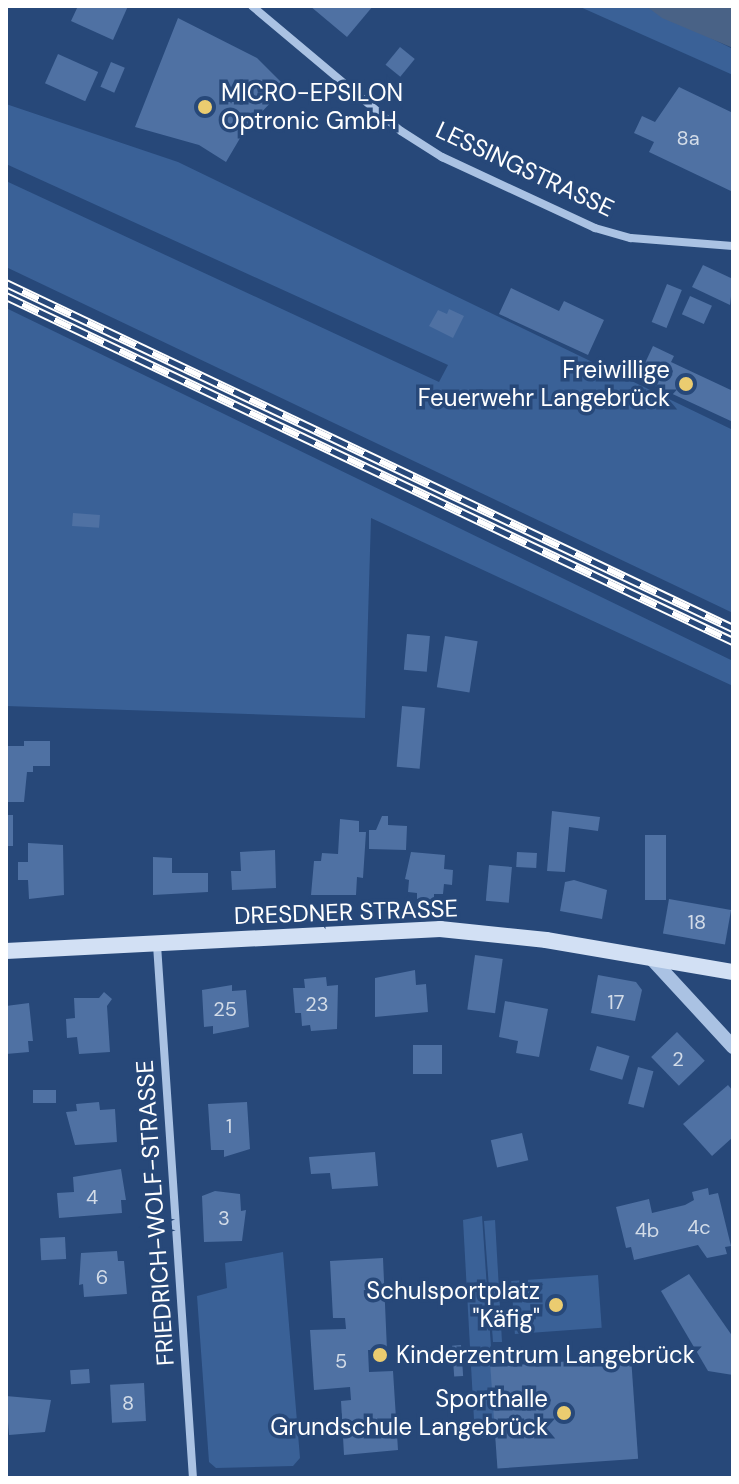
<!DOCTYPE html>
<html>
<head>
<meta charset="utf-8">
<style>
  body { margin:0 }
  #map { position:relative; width:739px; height:1484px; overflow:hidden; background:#274879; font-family:"DM Sans",sans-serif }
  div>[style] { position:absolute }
  .green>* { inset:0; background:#3a6197; transform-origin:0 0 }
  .water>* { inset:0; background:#496286 }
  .building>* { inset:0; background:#4f71a3; transform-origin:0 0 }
  .minor>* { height:8px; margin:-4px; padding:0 4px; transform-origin:4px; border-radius:4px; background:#aac2e3 }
  .tertiary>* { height:14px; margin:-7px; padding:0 7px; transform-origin:7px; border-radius:7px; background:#aac2e3 }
  .secondary>* { height:16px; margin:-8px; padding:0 8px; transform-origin:8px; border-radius:8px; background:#d2e0f4 }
  .rail>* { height:9px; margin-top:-4.5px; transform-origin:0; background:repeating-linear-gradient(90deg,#274879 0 18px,#fff 0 36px); box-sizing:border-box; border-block:2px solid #fff }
  .dots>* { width:22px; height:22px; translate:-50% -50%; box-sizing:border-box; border:4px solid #274879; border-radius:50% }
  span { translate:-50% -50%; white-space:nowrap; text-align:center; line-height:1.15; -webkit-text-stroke:7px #274879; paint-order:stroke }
  .number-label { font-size:20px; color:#d3dce8 }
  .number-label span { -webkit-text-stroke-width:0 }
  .poi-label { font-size:24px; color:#fff }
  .left { translate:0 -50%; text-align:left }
  .right { translate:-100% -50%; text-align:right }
  .street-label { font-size:24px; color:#fff }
  .frame { position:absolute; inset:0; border:8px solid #fff; pointer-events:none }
</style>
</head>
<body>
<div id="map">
  <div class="green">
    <i style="clip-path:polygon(578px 6px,646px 6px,733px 49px,733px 75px)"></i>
    <i style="clip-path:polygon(6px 104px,178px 162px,733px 430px,733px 613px,6px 267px,6px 181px,439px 382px,448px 365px,6px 164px)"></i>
    <i style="clip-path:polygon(6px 308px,733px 661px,733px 686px,371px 518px,365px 718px,6px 706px)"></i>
    <i style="clip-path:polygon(482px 1216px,496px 1419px,490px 1438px,475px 1438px,463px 1220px)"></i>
    <i style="clip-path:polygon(495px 1220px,502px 1342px,493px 1342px,484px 1221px)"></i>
    <i style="clip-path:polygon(283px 1252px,300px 1458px,293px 1466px,216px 1468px,209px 1462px,197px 1296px,227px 1288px,225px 1263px)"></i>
    <i style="left:598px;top:1275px;width:53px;height:87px;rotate:86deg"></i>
  </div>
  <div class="water">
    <i style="clip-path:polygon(646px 6px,733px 6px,733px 48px,662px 18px)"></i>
  </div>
  <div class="building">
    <i style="clip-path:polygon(78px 6px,128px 6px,113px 40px,71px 21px)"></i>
    <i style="clip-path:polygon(310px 6px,373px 6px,347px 37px)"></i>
    <i style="clip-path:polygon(178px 18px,257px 58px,286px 87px,246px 128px,226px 162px,199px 145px,135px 127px)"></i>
    <i style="left:400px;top:47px;width:19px;height:23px;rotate:39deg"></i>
    <i style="left:58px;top:54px;width:44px;height:32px;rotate:24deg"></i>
    <i style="left:111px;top:62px;width:15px;height:27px;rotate:23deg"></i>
    <i style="clip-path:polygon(679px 87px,733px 113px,733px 192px,649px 152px,654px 142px,634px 133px,642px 116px,655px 122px)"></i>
    <i style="clip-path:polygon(703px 265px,733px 279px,730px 305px,692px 287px)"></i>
    <i style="left:667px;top:284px;width:16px;height:41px;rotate:22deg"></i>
    <i style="clip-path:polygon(511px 288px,559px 311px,564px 301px,604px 320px,588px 355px,499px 314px)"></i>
    <i style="left:690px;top:296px;width:24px;height:20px;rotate:24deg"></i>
    <i style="clip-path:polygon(449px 309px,464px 316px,453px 338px,429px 326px,438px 310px,447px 314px)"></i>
    <i style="clip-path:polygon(653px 346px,674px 356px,671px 362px,733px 391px,733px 422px,638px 378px)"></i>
    <i style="left:73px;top:513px;width:27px;height:13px;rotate:4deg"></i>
    <i style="left:407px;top:634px;width:23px;height:36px;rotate:5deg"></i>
    <i style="left:445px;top:636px;width:33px;height:52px;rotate:9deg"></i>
    <i style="left:402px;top:706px;width:23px;height:61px;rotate:5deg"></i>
    <i style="clip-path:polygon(24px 741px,50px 741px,50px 766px,33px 766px,33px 772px,27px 772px,24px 802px,6px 802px,7px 746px,24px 746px)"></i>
    <i style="clip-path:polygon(552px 811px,600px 817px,598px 831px,569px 827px,565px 872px,547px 871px)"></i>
    <i style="left:6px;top:815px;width:7px;height:31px"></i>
    <i style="clip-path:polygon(382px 816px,388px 816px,388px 825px,407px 826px,406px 850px,369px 849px,369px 830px,376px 830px)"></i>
    <i style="clip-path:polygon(340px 819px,359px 821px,359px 832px,366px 832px,363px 878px,357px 877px,356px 895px,311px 895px,314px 861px,321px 861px,322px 853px,338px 854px)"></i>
    <i style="left:645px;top:835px;width:21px;height:65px"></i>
    <i style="clip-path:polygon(28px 843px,63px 845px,64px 895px,29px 899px,28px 880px,18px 880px,18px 862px,28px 862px)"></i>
    <i style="clip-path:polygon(275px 850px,276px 888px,232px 890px,231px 871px,241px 871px,240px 852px)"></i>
    <i style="clip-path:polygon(411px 852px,445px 855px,444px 869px,453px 870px,452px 885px,444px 884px,443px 894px,434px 894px,434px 901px,417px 899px,417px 893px,408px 892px,409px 880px,405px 879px)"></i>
    <i style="left:517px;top:852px;width:20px;height:15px;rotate:3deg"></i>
    <i style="clip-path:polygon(153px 857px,172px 858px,172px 873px,208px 873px,208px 892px,153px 895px)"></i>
    <i style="left:489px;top:865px;width:23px;height:36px;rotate:5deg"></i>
    <i style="clip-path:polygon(574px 880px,607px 890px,602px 919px,560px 911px,565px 882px)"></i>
    <i style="left:669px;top:899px;width:63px;height:35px;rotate:10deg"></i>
    <i style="left:475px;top:955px;width:28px;height:55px;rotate:8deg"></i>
    <i style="clip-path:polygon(415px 970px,416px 985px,426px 984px,428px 1012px,375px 1017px,375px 978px)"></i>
    <i style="clip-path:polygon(598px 975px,636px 982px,642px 990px,635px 1021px,591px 1013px)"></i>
    <i style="clip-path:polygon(326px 977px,327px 986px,338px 985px,337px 1029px,311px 1031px,310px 1025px,302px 1026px,301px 1013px,295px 1013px,293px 988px,305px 988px,304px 979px)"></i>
    <i style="clip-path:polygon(232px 985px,232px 991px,246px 990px,249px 1027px,213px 1034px,213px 1026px,204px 1027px,202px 990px)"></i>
    <i style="clip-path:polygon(104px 992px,112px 999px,107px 1006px,110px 1052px,79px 1054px,77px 1037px,67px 1038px,66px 1019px,75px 1018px,74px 998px,99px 998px)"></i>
    <i style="clip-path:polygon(505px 1001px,548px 1009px,539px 1057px,516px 1053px,518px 1041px,499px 1037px)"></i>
    <i style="clip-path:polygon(29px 1003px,33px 1041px,28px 1041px,29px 1052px,6px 1054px,6px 1006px)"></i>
    <i style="left:677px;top:1032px;width:40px;height:36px;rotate:46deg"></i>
    <i style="left:413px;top:1045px;width:29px;height:29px"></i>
    <i style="left:597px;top:1046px;width:34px;height:25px;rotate:17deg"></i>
    <i style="left:638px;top:1067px;width:16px;height:38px;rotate:15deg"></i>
    <i style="clip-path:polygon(728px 1085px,733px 1091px,733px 1137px,712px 1156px,683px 1124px)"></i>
    <i style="left:56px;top:1090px;width:13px;height:23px;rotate:90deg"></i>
    <i style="clip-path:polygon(99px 1102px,100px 1110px,115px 1109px,117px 1142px,75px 1145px,66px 1112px,77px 1111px,76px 1104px)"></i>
    <i style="clip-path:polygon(247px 1102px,250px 1149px,224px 1157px,224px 1150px,211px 1150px,208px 1104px)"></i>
    <i style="left:522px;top:1133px;width:28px;height:32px;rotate:77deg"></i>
    <i style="clip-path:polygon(375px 1152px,378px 1186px,332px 1189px,330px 1173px,311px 1174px,309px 1157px)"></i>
    <i style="clip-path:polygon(121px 1169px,126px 1200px,121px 1200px,122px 1213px,59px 1218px,57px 1193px,74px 1192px,73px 1177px)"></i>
    <i style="clip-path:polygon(708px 1188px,709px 1195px,718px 1193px,731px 1246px,725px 1247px,727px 1254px,707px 1258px,698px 1245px,634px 1260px,631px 1247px,626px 1248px,616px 1207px,649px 1199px,652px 1213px,685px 1205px,694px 1200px,692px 1192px)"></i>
    <i style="clip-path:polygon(215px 1191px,240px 1194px,241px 1211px,246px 1210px,242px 1241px,204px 1242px,202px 1196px)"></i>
    <i style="left:65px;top:1237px;width:22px;height:25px;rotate:87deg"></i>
    <i style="clip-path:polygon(117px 1251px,118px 1261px,124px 1261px,127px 1294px,84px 1297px,83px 1284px,79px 1285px,81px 1253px)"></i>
    <i style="clip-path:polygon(383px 1258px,387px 1350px,368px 1350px,369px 1372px,393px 1371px,398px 1450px,344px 1455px,341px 1401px,351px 1400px,350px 1387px,314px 1390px,310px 1330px,346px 1329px,345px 1318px,333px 1318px,330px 1261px)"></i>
    <i style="clip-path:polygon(689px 1274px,733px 1337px,733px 1375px,708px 1371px,661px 1291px)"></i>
    <i style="left:461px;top:1345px;width:31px;height:9px;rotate:86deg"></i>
    <i style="left:631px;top:1357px;width:102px;height:141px;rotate:86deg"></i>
    <i style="left:89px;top:1369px;width:14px;height:19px;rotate:86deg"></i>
    <i style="left:144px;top:1383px;width:38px;height:34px;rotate:87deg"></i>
    <i style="clip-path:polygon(6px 1396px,51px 1400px,45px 1432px,9px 1435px)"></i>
  </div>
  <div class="minor">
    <i style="left:252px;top:6px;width:194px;rotate:40deg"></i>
    <i style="left:401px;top:131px;width:49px;rotate:32.4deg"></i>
    <i style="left:442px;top:157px;width:169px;rotate:24.9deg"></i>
    <i style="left:595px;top:228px;width:37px;rotate:16deg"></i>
    <i style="left:631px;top:238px;width:102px;rotate:4.5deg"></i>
    <i style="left:157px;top:945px;width:534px;rotate:86.14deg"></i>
  </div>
  <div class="tertiary">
    <i style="left:651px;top:958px;width:121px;rotate:47.3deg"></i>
  </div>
  <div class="secondary">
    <i style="left:6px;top:951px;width:435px;rotate:-2.9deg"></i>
    <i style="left:440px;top:929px;width:107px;rotate:5.9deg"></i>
    <i style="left:546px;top:940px;width:190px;rotate:9.7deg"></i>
  </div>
  <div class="rail">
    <i style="left:6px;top:283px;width:805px;rotate:25.39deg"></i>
    <i style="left:6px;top:296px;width:805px;rotate:25.39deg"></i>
  </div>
  <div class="dots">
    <i style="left:205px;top:107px;background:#ebcc70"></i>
    <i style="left:686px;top:384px;background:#ebcc70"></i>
    <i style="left:556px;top:1305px;background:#ebcc70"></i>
    <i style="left:380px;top:1355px;background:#ebcc70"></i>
    <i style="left:564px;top:1413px;background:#ebcc70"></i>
  </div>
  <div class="number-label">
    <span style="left:688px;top:138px">8a</span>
    <span style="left:697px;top:922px">18</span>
    <span style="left:616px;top:1002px">17</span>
    <span style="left:317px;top:1004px">23</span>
    <span style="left:225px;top:1009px">25</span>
    <span style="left:678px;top:1059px">2</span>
    <span style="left:229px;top:1126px">1</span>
    <span style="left:92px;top:1197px">4</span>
    <span style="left:224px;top:1218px">3</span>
    <span style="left:699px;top:1227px">4c</span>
    <span style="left:647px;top:1230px">4b</span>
    <span style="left:102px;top:1277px">6</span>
    <span style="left:341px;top:1361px">5</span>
    <span style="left:128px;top:1403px">8</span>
  </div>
  <div class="poi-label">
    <span class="left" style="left:221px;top:107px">MICRO-EPSILON<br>Optronic GmbH</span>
    <span class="right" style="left:670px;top:384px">Freiwillige<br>Feuerwehr Langebrück</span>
    <span class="right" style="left:540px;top:1305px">Schulsportplatz<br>"Käfig"</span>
    <span class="left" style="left:396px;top:1355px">Kinderzentrum Langebrück</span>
    <span class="right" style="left:548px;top:1413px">Sporthalle<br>Grundschule Langebrück</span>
  </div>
  <div class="street-label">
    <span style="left:525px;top:169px;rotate:25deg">LESSINGSTRASSE</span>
    <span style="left:346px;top:912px;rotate:-2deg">DRESDNER STRASSE</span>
    <span style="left:155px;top:1213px;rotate:-94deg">FRIEDRICH-WOLF-STRASSE</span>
  </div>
  <div class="frame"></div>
</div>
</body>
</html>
